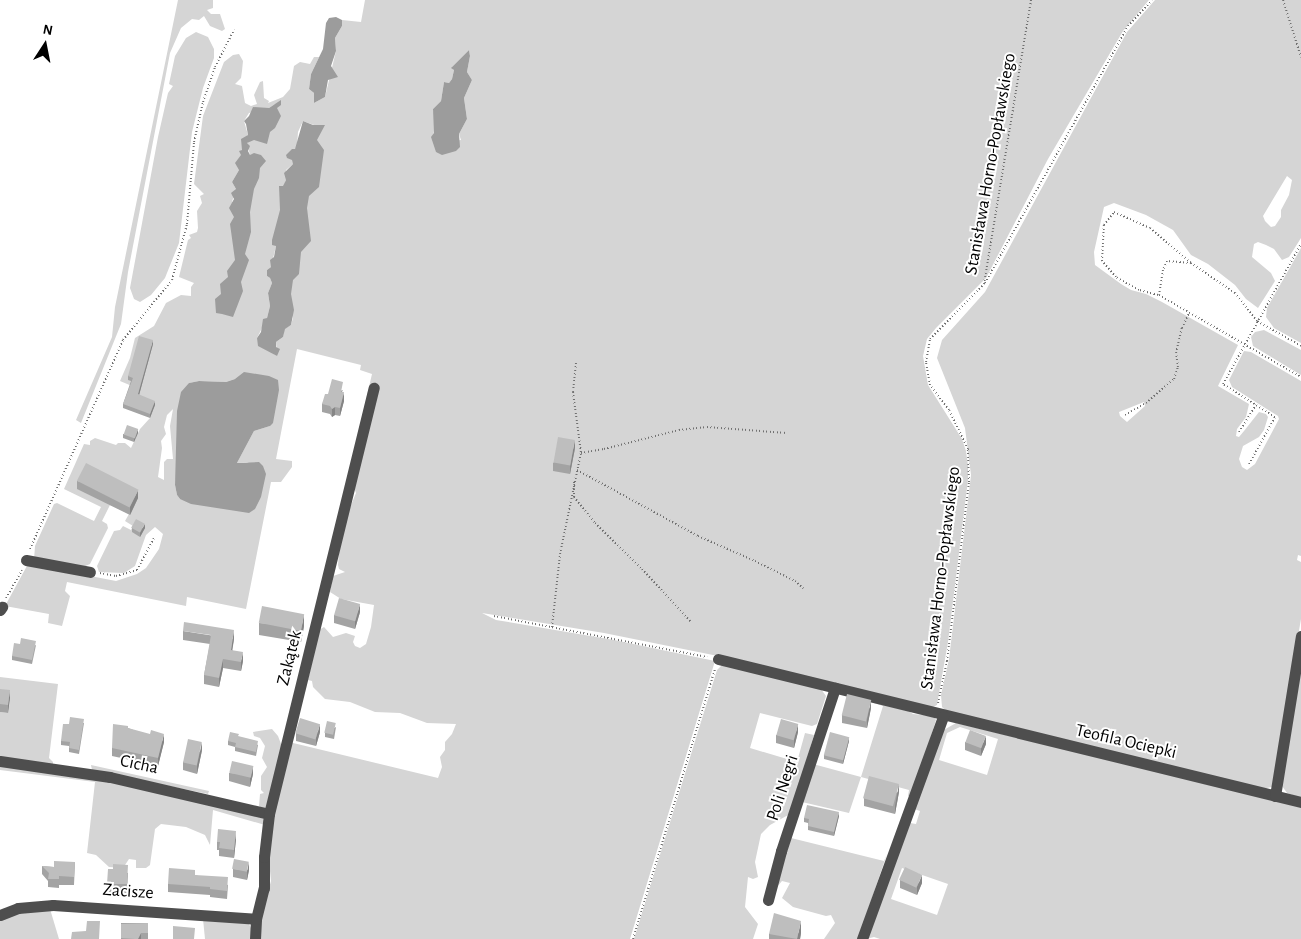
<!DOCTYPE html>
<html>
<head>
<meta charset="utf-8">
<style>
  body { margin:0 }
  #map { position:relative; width:1301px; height:939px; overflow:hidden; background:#fff; font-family:"Alegreya Sans",sans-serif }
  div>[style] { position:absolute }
  .green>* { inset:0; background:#d5d5d5 }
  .water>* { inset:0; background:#9c9c9c }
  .path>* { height:2px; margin-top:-1px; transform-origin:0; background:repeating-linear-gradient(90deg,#707070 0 1px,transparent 0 3.5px) }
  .minor>* { height:11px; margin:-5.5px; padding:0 5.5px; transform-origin:5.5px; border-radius:5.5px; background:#4e4e4e }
  .wall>* { inset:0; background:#a3a3a3; transform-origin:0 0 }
  .shaded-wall>* { inset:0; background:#858585 }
  .building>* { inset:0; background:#bebebe; transform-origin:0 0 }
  span { translate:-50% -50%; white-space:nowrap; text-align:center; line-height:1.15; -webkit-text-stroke:4px #fff; paint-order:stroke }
  .street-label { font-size:18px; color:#000 }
  .north { position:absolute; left:20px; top:20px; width:50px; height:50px; -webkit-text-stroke:4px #fff; paint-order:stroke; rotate:11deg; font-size:14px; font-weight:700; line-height:20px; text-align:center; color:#000 }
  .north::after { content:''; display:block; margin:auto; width:18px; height:22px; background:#000; clip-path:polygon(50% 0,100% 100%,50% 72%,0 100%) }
</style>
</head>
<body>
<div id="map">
  <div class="green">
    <i style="clip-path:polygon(178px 0,213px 0,213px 8px,207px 10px,211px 14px,220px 14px,225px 29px,222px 31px,210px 26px,204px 16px,199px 20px,192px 19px,181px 28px,170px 53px,128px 272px,121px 324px,81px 423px,76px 420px,112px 337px,115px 307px)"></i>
    <i style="clip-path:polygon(evenodd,365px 0,1149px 0,1123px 31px,1048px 159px,986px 278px,936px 328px,927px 339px,923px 356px,928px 385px,962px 439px,966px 451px,968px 466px,968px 480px,948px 642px,937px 705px,931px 708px,718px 656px,604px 633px,482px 613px,496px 620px,614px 640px,715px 661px,630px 939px,259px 939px,263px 909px,271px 881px,264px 811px,259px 806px,260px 794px,264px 793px,261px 790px,261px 776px,267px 767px,262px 758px,265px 746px,260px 738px,254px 736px,253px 732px,272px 729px,278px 736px,281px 744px,289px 742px,438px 778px,442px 767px,440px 757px,445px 750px,445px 742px,452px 734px,456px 724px,427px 723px,400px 713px,375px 712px,350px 702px,325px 699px,313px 687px,312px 681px,308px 680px,319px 630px,324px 627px,333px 637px,346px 633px,355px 636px,353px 642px,355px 646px,360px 648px,366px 644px,371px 627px,374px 605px,341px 599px,330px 592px,333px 576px,345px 572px,339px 569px,338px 565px,339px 552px,345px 520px,356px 493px,353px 485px,347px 481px,372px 374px,360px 370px,361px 365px,297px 349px,276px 459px,292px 461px,292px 467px,281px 482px,271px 482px,246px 609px,187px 597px,186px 606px,67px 582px,65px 591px,70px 596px,62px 626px,48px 623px,49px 614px,5px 606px,28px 564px,116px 581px,137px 574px,146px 568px,159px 549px,163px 534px,155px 527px,146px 535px,135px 566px,124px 573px,99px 572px,97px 566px,114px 531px,120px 530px,123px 526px,131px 530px,133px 526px,125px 521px,129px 514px,110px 505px,102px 521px,107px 524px,108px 528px,90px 564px,81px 568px,34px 560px,35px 546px,54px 504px,57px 503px,94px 521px,101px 507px,64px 489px,84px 444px,90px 445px,90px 441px,95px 438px,116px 445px,118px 443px,125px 443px,131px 448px,140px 429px,150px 418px,155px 405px,136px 398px,139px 389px,120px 381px,130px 358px,135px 338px,154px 326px,166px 303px,181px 295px,191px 296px,191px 287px,194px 283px,179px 277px,188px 240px,191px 238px,189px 235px,197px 232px,198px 228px,197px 211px,202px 203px,200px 196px,204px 194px,194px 184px,203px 116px,224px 62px,233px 55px,239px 54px,243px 61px,242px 71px,241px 78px,235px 84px,242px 86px,245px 103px,251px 106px,257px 104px,254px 95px,260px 82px,263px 81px,264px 98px,269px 101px,268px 103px,283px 97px,290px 89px,294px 66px,300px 62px,310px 64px,314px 57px,319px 57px,323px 49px,311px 74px,309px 89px,314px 93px,314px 103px,325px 97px,336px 51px,335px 38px,342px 26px,342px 20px,361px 22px,365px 0,469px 50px,470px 56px,467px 72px,472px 80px,464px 98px,467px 119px,459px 134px,461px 140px,433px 143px,435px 118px,433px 109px,441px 101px,444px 82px,449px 83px,452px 79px,454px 70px,452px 67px,469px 50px,365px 0,275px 104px,251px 140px,247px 143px,250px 155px,247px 208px,232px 202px,236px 189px,232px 182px,239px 170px,243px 142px,248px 135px,244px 121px,249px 113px,269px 108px,275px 104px,365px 0,303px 121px,314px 125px,303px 224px,288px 298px,293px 318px,291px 325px,284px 329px,283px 337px,276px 342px,277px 356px,268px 350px,257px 338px,267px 318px,270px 306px,268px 293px,272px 283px,270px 278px,267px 276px,267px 270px,271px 267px,276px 246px,282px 198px,281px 194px,286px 180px,286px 170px,293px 164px,292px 149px,295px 149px,297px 146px,298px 132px,303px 121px,365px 0,235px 379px,270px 426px,254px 431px,237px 463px,249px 462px,180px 499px,177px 495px,175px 485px,189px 383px,199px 381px,226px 382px,235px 379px,365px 0,173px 409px,170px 426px,173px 459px,167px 459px,164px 462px,164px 480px,158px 477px,162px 448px,161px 441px,166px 434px,164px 427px,167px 415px,173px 409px)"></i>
    <i style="clip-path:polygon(evenodd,1155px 0,1301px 0,1301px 238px,1289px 257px,1282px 260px,1274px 249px,1266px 245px,1258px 242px,1254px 244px,1252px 257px,1271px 273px,1275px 281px,1258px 308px,1246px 299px,1235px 285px,1208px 264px,1191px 255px,1173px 230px,1146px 215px,1114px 203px,1104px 207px,1094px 252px,1095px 265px,1121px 284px,1131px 290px,1146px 294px,1162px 302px,1238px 345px,1218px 386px,1249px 404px,1246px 417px,1237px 429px,1236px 436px,1239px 437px,1244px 431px,1259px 412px,1266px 414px,1268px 417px,1264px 430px,1259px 437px,1243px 446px,1239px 459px,1242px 467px,1247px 470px,1255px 464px,1279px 419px,1278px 416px,1232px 387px,1229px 380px,1244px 351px,1251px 352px,1301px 381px,1301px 556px,1298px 555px,1297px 560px,1301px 562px,1301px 619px,1272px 787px,1261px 789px,946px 711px,942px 707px,941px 695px,949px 659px,971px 475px,965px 428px,937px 358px,942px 340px,985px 292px,1127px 32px,1155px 0,1287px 176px,1292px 180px,1289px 195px,1281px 210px,1281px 217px,1275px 226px,1271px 227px,1265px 221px,1263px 216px,1287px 176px,1155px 0,1144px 402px,1145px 406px,1127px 422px,1120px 416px,1119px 412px,1144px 402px)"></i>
    <i style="clip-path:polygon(196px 32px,208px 37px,214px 49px,214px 58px,203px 88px,192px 132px,179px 243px,165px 278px,151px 295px,140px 302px,134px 299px,130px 288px,158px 137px,168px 93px,173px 86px,169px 84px,175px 56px,186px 38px)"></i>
    <i style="clip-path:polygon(1301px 248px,1301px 343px,1274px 328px,1266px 317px,1267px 308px)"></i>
    <i style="clip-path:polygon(1264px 330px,1301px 350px,1301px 375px,1253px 346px,1251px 337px,1255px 332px)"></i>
    <i style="clip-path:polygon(1301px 652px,1301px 798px,1287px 793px,1280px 783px)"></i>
    <i style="clip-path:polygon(722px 665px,821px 689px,826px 696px,817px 724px,812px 726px,760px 713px,750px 748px,797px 762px,805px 733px,814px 735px,790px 814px,770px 825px,761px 834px,755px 862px,758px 877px,753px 879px,748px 877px,745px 907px,758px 924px,753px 939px,634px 939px,717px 670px)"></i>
    <i style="clip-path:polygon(0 677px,58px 684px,49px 758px,53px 762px,53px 765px,0 757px,0 712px,8px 713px,10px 699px,0 697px)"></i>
    <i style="clip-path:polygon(865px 700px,902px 707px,913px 714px,934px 716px,936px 720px,912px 797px,908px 796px,909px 790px,861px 777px,849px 813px,802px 802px,813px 764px,861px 777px,883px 706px)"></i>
    <i style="clip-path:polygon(evenodd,956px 723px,1301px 807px,1301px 939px,880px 939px,874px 937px,866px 939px,910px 823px,916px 824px,920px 811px,914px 809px,942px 731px,956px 723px,960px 727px,998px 739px,987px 775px,939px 760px,947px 733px,960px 727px,956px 723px,902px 868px,948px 884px,937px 915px,891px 899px,902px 868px)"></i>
    <i style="clip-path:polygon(0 764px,99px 778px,263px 818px,265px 825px,213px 810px,210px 845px,205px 835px,186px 827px,161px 824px,155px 829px,150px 865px,146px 868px,136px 868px,136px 860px,129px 859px,123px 868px,109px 867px,96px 855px,87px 853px,95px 782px,0 770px)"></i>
    <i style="clip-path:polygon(91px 765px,209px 791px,208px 794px,92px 770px)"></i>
    <i style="clip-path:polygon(791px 838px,884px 861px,887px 854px,858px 939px,824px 939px,835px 923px,831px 915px,826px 916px,793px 907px,782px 898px,790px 883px,782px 881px,776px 888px,784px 853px)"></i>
    <i style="clip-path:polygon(50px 909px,59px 939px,0 939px,0 917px,25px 910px)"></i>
    <i style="clip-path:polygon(203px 919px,249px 924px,252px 930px,252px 939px,205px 939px)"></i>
  </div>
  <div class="water">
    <i style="clip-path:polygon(336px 17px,342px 20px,342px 26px,335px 38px,336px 51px,331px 66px,338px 77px,328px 80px,325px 97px,314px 103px,314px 93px,309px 89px,311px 74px,323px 49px,326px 23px,329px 18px)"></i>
    <i style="clip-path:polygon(469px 50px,470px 56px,467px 72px,472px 80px,464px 98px,467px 119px,459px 134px,460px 147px,456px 151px,442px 155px,436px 152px,431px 137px,434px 133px,433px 109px,441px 101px,444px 82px,449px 83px,452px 79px,454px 70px,451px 68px)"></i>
    <i style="clip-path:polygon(281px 100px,281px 105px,277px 108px,281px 116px,275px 128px,270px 132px,267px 144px,254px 140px,247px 143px,250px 146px,248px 151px,250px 155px,254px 153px,261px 155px,266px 161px,260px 168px,259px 178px,254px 189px,250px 212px,251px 232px,245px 254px,249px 260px,241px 282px,243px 291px,233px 317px,222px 314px,216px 313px,215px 299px,221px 294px,220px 284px,228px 277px,227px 271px,235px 260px,230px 224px,234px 217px,229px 208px,234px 199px,231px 193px,236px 189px,232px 182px,239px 170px,235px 163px,241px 155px,239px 151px,242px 150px,241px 139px,248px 135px,246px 124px,244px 121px,249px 116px,253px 107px,269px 108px)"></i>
    <i style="clip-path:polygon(303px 121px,313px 125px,325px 125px,317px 140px,324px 150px,319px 187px,309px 196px,307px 208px,311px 241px,301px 252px,299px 274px,293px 280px,291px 294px,294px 310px,291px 325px,285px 329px,283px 337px,276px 342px,276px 347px,280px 349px,277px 356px,258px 346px,257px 338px,261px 332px,263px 319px,267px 318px,270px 306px,268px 293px,272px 283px,270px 278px,267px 276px,267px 270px,271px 267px,270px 260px,274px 257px,276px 246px,272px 245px,272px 240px,280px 210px,279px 186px,283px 186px,286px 180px,284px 173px,293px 164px,292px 160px,287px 158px,286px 155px,292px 149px,295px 149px)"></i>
    <i style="clip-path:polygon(244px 372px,269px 376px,278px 380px,279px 390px,273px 423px,270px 426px,254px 431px,237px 463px,259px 462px,263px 466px,266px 474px,261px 497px,255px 509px,249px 513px,191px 504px,180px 499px,177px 495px,175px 485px,177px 411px,181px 392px,189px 383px,199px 381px,226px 382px,235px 379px)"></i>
  </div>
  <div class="path">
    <i style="left:1283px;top:0;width:60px;rotate:72.5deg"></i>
    <i style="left:985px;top:283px;width:294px;rotate:-60.9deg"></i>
    <i style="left:1128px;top:26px;width:35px;rotate:-47deg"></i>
    <i style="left:1158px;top:295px;width:20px;rotate:-165deg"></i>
    <i style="left:1139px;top:290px;width:26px;rotate:-151deg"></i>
    <i style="left:1116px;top:277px;width:21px;rotate:-131deg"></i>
    <i style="left:1102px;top:261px;width:36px;rotate:-87deg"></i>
    <i style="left:1104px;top:225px;width:16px;rotate:-52deg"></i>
    <i style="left:1114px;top:212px;width:39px;rotate:24deg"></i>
    <i style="left:1150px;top:228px;width:54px;rotate:40.5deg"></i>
    <i style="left:1301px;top:346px;width:51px;rotate:-150.4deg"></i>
    <i style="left:1257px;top:321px;width:36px;rotate:-128deg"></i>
    <i style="left:1235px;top:293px;width:53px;rotate:-145.7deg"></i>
    <i style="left:1191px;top:263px;width:24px;rotate:-175deg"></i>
    <i style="left:1167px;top:261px;width:10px;rotate:114deg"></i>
    <i style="left:1163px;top:270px;width:25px;rotate:99deg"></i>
    <i style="left:1159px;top:295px;width:164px;rotate:30deg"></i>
    <i style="left:576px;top:363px;width:29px;rotate:96deg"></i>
    <i style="left:573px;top:392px;width:62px;rotate:82.5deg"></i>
    <i style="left:1125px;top:415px;width:24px;rotate:-30deg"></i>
    <i style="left:1146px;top:403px;width:37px;rotate:-41deg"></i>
    <i style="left:1174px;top:379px;width:13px;rotate:-72deg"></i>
    <i style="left:1178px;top:367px;width:14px;rotate:-98deg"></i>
    <i style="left:1176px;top:353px;width:26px;rotate:-77deg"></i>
    <i style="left:1182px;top:328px;width:17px;rotate:-65deg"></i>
    <i style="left:1239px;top:432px;width:32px;rotate:-58deg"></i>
    <i style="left:1249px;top:464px;width:54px;rotate:-61deg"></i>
    <i style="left:1275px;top:417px;width:62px;rotate:-147.6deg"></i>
    <i style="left:1223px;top:384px;width:160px;rotate:-60.9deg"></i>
    <i style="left:577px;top:470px;width:138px;rotate:28.6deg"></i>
    <i style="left:698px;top:536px;width:62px;rotate:23.7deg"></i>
    <i style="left:755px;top:561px;width:45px;rotate:26.6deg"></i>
    <i style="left:795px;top:581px;width:11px;rotate:41deg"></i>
    <i style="left:574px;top:482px;width:15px;rotate:90deg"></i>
    <i style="left:574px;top:497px;width:33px;rotate:51deg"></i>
    <i style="left:595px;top:523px;width:66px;rotate:44.4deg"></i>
    <i style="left:642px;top:569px;width:72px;rotate:47.2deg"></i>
    <i style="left:30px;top:549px;width:229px;rotate:-66deg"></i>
    <i style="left:123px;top:340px;width:77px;rotate:-50.8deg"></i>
    <i style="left:172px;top:280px;width:58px;rotate:-75deg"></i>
    <i style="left:187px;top:224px;width:82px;rotate:-85.1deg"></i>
    <i style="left:194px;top:142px;width:41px;rotate:-77.3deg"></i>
    <i style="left:203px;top:102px;width:37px;rotate:-71deg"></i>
    <i style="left:215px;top:67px;width:42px;rotate:-62.8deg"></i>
    <i style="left:100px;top:573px;width:16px;rotate:11deg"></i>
    <i style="left:116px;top:576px;width:22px;rotate:-16deg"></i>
    <i style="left:137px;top:570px;width:36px;rotate:-62deg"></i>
    <i style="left:6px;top:598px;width:32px;rotate:-60deg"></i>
    <i style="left:494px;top:616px;width:217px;rotate:10.9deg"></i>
    <i style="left:552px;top:627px;width:73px;rotate:-83.7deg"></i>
    <i style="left:560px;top:554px;width:103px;rotate:-78.3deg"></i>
    <i style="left:581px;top:453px;width:23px;rotate:-10deg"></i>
    <i style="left:604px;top:449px;width:77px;rotate:-14.2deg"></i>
    <i style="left:679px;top:430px;width:28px;rotate:-6deg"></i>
    <i style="left:707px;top:427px;width:80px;rotate:4.3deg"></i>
    <i style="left:938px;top:703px;width:43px;rotate:-77.9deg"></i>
    <i style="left:947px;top:661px;width:180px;rotate:-83deg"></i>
    <i style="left:969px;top:482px;width:33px;rotate:-92deg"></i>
    <i style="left:968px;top:449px;width:43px;rotate:-116deg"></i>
    <i style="left:949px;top:410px;width:31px;rotate:-127deg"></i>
    <i style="left:930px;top:385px;width:23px;rotate:-100deg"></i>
    <i style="left:926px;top:362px;width:23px;rotate:-80deg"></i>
    <i style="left:930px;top:339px;width:77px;rotate:-45.5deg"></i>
    <i style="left:984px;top:284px;width:288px;rotate:-80.6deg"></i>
    <i style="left:633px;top:939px;width:282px;rotate:-73.1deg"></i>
  </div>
  <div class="minor">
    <i style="left:26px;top:560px;width:65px;rotate:10.6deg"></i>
    <i style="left:0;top:610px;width:4px;rotate:-56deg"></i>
    <i style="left:718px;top:659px;width:600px;rotate:13.78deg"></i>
    <i style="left:0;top:761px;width:111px;rotate:8.3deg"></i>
    <i style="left:110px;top:777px;width:163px;rotate:13.1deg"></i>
    <i style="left:1275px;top:796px;width:162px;rotate:-80.8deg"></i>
    <i style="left:768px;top:900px;width:51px;rotate:-75.1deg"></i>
    <i style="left:781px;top:851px;width:172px;rotate:-71.7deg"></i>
    <i style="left:0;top:915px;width:19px;rotate:-21deg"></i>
    <i style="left:18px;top:908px;width:35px;rotate:-5deg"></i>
    <i style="left:53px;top:905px;width:203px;rotate:3.9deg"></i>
    <i style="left:255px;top:939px;width:20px;rotate:-87deg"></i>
    <i style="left:256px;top:919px;width:32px;rotate:-76deg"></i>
    <i style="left:264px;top:888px;width:31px;rotate:-90deg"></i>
    <i style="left:264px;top:857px;width:43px;rotate:-83.4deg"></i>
    <i style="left:269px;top:814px;width:439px;rotate:-76.2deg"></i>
    <i style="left:862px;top:939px;width:237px;rotate:-70deg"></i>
  </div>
  <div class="wall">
    <i style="clip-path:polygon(153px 344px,139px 395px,155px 405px,150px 418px,123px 408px,123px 404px,131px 381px,128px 380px,128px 376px)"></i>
    <i style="clip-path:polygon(343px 390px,342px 392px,344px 401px,340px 416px,335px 415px,332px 417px,330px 414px,322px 412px,322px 404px,328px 394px)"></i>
    <i style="clip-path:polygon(138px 433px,134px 442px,123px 438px,123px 434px)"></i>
    <i style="clip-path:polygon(575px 448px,570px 474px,553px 471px,553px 463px)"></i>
    <i style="clip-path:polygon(77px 481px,138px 498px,130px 515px,77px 489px)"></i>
    <i style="clip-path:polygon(132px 528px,145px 528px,140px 537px,132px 532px)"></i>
    <i style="clip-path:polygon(360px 612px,355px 629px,334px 623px,334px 615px)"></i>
    <i style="clip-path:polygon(259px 623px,304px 626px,301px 642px,259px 635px)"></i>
    <i style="clip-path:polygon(183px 631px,234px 639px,232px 650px,243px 661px,241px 671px,223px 668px,219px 687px,204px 684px,204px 675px,210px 644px,183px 640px)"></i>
    <i style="clip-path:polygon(36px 645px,32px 664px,12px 660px,12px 656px)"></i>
    <i style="clip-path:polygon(0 689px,10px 698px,8px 713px,0 712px)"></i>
    <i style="clip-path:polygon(871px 708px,867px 728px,842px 723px,842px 715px)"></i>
    <i style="clip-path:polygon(84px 723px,79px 754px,69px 752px,69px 746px,61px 745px,61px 741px,69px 724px)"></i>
    <i style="clip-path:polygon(336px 727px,334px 739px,325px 737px,325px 733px)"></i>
    <i style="clip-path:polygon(128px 728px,164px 742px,158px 766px,112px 756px,112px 748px)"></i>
    <i style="clip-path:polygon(320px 732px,316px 746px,296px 741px,296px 733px)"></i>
    <i style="clip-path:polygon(798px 732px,794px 748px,776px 743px,776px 735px)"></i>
    <i style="clip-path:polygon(239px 737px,258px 745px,256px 756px,235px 751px,235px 747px,228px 745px,228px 741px)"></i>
    <i style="clip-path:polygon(849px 741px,843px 764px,824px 759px,824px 755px)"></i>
    <i style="clip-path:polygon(965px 742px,986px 744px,981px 756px,965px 750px)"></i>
    <i style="clip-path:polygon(202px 750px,197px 774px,183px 770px,183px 762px)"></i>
    <i style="clip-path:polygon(229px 773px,253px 774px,250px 787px,229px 781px)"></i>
    <i style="clip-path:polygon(899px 792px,895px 814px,864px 806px,864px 798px)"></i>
    <i style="clip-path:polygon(839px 816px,834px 836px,808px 830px,808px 823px,804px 822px,804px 818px)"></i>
    <i style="clip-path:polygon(236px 839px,234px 858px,219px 856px,219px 850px,217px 850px,217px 842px)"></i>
    <i style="clip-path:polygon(75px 862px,74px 885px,59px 885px,59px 888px,48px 887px,48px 881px,42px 874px,42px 866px,54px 867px)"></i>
    <i style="clip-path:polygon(113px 869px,128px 873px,127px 893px,107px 892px,107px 884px)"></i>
    <i style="clip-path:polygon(233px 869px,249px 870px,247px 880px,233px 877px)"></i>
    <i style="clip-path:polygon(195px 875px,228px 885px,227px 899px,210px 897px,210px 895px,168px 892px,168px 884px)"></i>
    <i style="clip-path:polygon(900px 880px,922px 883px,917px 895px,900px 888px)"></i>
    <i style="left:148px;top:923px;width:16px;height:27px;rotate:90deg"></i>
    <i style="clip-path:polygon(801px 933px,800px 939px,769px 939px,769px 934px)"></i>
  </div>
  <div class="shaded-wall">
    <i style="clip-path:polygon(153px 340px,153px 344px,138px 399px,138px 394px)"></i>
    <i style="clip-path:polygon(344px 392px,344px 401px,340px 416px,340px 408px)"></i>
    <i style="clip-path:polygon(155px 401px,155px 405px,150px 418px,150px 414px)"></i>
    <i style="clip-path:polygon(335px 407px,335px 415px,332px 417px,332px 409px)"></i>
    <i style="clip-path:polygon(138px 429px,138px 433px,134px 442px,134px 438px)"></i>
    <i style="clip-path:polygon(575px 440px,575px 448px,570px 474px,570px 466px)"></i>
    <i style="clip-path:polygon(138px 490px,138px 498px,130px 515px,130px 507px)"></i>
    <i style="clip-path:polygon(145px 524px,145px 528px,140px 537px,140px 533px)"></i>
    <i style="clip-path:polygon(360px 604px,360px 612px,355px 629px,355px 621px)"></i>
    <i style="clip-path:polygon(304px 614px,304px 626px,301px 642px,301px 630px)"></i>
    <i style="clip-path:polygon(234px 630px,234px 639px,231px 659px,231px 650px)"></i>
    <i style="clip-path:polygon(243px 652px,243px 661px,241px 671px,241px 662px)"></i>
    <i style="clip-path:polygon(223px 659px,223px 668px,219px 687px,219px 678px)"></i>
    <i style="clip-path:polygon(10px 690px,10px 698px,8px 713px,8px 705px)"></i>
    <i style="clip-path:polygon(871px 700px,871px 708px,867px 728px,867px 720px)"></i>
    <i style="clip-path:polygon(320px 724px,320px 732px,316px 746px,316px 738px)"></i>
    <i style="clip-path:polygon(798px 724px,798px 732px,794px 748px,794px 740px)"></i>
    <i style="clip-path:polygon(164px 734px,164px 742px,158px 766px,158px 758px)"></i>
    <i style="clip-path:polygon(986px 736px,986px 744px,981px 756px,981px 748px)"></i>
    <i style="clip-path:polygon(849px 737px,849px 741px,843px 764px,843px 760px)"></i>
    <i style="clip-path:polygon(202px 742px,202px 750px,197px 774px,197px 766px)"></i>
    <i style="clip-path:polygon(253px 766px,253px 774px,250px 787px,250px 778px)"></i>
    <i style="clip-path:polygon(899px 784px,899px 792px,895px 814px,895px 806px)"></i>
    <i style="clip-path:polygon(839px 812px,839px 816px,834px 836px,834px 832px)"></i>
    <i style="clip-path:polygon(236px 831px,236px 839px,234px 858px,234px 850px)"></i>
    <i style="clip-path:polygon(249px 862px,249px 870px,247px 880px,247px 872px)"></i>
    <i style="clip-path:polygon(922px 875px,922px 883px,917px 895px,917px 887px)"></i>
    <i style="clip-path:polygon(801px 921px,801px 933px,800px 939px,797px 939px)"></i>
    <i style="clip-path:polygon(141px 933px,141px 939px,138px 939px)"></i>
  </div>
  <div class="building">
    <i style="clip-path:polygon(139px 336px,153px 340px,138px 394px,155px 401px,150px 414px,123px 404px,133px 378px,128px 376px)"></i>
    <i style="clip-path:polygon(332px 379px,343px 382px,341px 392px,344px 392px,340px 408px,335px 407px,332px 409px,330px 406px,322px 404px,325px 394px,328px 394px)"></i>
    <i style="left:127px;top:425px;width:12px;height:10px;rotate:20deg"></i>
    <i style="left:558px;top:437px;width:17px;height:26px;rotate:10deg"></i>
    <i style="left:86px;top:463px;width:59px;height:20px;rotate:27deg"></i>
    <i style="left:136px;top:519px;width:10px;height:10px;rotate:29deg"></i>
    <i style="left:339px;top:598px;width:22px;height:18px;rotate:16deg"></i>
    <i style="left:262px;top:606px;width:43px;height:17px;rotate:11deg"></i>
    <i style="clip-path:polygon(184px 622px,234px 630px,231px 650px,243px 652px,241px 662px,223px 659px,219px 678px,204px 675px,211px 635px,183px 631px)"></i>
    <i style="clip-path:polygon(21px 638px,36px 641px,32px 660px,12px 656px,14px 643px,20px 644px)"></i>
    <i style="clip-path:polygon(0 689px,10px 690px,8px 705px,0 704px)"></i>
    <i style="left:847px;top:694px;width:25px;height:22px;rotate:14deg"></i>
    <i style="clip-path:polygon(70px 717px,84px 719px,79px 750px,69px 748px,70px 742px,61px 741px,63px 724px,69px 724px)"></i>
    <i style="left:300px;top:718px;width:21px;height:16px;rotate:17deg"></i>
    <i style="left:781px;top:719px;width:18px;height:17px;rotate:16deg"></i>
    <i style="left:327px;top:721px;width:9px;height:12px;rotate:13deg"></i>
    <i style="clip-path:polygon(113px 724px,128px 726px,128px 728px,150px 734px,151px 730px,164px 734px,158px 758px,112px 748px)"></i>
    <i style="left:970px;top:730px;width:17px;height:13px;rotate:21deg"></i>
    <i style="clip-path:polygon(230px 732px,239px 734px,238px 736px,258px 741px,256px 752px,235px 747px,236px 743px,228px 741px)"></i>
    <i style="left:830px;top:732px;width:20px;height:24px;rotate:15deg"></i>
    <i style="left:188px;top:739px;width:14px;height:24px;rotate:12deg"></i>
    <i style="left:232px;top:761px;width:22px;height:12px;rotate:13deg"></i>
    <i style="left:869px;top:776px;width:31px;height:23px;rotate:15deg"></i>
    <i style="clip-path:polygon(807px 805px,839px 812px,834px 832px,808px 826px,809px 819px,804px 818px)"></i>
    <i style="clip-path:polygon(218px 829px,236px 831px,234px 850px,219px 848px,220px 842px,217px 842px)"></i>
    <i style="left:234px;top:859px;width:15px;height:10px;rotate:11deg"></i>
    <i style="clip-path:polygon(54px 861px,75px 862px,74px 877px,59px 876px,59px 879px,48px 879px,49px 873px,42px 866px,54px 867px)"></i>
    <i style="clip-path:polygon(113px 864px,128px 865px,127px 884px,107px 884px,108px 869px,113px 869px)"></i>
    <i style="left:905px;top:867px;width:19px;height:14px;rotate:25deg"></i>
    <i style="clip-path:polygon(169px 868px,195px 870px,195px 875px,228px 877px,227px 891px,210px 889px,210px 887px,168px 884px)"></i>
    <i style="clip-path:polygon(774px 913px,801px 921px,797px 939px,769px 934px)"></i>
    <i style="clip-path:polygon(87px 921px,100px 921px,99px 939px,71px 939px,72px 932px,86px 931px)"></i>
    <i style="clip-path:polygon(148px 923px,148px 933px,141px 933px,138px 939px,135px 939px,121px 938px,121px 924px)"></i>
    <i style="clip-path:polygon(173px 926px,195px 928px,194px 939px,173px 939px)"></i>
  </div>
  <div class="street-label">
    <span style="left:991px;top:164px;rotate:-80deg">Stanisława Horno-Popławskiego</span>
    <span style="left:941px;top:578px;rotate:-83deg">Stanisława Horno-Popławskiego</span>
    <span style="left:290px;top:658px;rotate:-76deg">Zakątek</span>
    <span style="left:1126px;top:742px;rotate:13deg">Teofila Ociepki</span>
    <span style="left:139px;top:765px;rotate:12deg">Cicha</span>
    <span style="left:783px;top:788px;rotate:-72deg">Poli Negri</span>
    <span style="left:128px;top:892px;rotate:4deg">Zacisze</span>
  </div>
  <div class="north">N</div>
</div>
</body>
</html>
